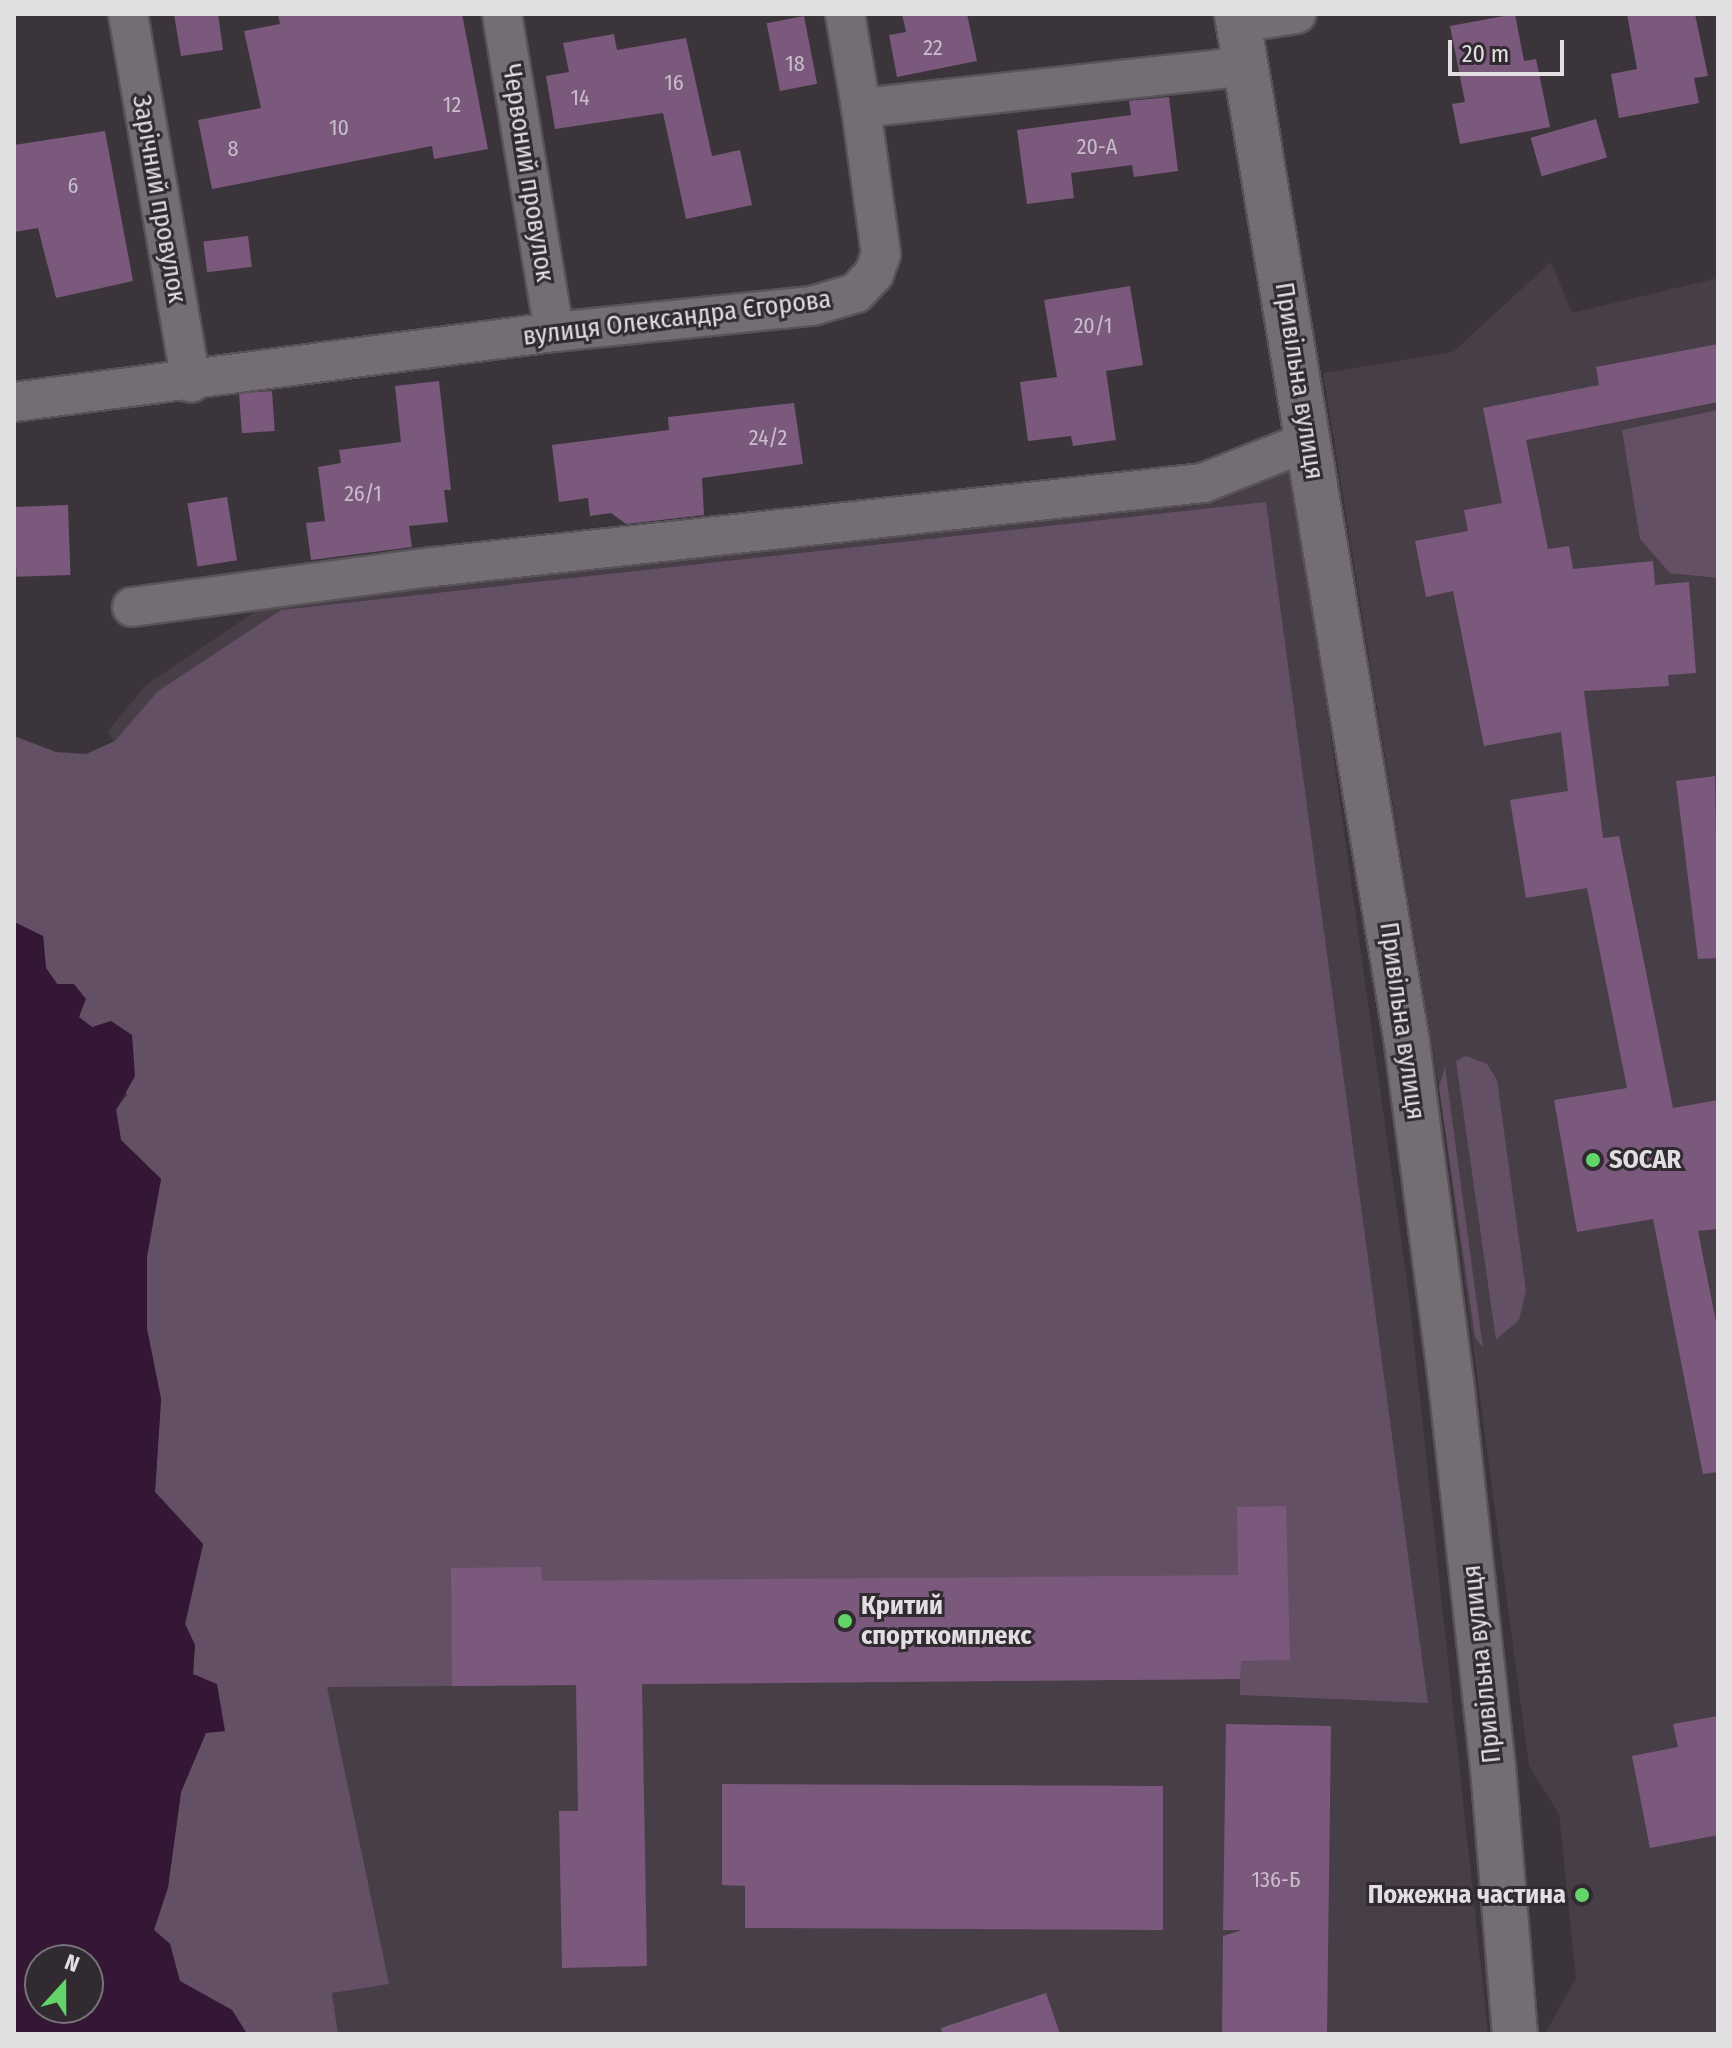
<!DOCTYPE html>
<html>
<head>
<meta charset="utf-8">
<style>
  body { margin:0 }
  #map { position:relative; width:1732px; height:2048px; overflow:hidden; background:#3b353b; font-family:"Fira Sans Condensed",sans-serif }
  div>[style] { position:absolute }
  .built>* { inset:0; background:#483e48 }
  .green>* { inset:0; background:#645065 }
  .water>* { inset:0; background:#331735 }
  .building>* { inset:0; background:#7a597c; transform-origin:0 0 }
  .roads { filter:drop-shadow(2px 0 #585358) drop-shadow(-2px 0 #585358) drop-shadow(0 2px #585358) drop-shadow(0 -2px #585358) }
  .minor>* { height:38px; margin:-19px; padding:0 19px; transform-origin:19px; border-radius:19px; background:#746d74 }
  .tertiary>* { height:44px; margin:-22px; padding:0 22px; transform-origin:22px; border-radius:22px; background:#746d74 }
  .dots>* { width:22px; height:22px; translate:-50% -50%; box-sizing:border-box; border:4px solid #312b31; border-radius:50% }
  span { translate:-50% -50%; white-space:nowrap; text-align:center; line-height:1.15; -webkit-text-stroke:6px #312b31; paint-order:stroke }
  .number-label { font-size:22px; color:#c8bec9 }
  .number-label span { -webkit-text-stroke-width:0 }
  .street-label { font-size:26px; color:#e2dfe3 }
  .poi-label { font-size:26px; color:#e2dfe3; font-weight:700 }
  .left { translate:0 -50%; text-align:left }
  .right { translate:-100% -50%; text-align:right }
  .frame { position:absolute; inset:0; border:16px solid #e2dfe3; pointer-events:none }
  .north { position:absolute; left:24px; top:1944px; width:80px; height:80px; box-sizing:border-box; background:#312b31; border:2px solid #787378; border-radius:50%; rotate:21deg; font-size:22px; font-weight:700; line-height:32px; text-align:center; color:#e2dfe3 }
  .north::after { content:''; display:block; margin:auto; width:28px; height:36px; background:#63d468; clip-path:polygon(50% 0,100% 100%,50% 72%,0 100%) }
  .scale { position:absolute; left:1448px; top:40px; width:116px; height:36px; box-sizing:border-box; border:4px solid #e2dfe3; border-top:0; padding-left:10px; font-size:24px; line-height:28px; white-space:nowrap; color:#e2dfe3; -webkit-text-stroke:6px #312b31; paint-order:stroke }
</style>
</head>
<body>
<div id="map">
  <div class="built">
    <i style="clip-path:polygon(1551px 262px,1572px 313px,1718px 278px,1718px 2034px,1545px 2034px,1576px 1978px,1559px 1814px,1529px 1766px,1439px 1087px,1323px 373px,1453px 352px)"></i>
    <i style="clip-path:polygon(1288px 467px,1294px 475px,1409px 1296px,1488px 2034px,338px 2034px,332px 1993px,388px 1983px,123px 759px,108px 731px,146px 685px,280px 595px)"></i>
  </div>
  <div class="green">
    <i style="clip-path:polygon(1718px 410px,1718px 578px,1670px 573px,1640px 539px,1622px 430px)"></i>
    <i style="clip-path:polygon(1266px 502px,1428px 1703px,1240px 1695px,1240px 1679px,327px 1687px,389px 1984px,332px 1993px,338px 2034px,247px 2034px,232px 2010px,179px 1981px,170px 1944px,154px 1930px,168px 1887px,181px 1792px,206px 1732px,224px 1731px,193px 1674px,195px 1645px,185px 1624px,203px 1544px,155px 1492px,161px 1399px,147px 1329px,147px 1256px,161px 1179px,121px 1140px,116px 1109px,127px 1095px,91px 1027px,79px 1017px,74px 984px,57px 984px,46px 968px,43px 936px,14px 922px,14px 736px,56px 752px,86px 754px,115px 741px,158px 691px,281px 610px)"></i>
    <i style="clip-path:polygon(1466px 1056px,1487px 1064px,1497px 1080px,1526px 1291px,1519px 1320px,1496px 1340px,1456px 1061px)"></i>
    <i style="clip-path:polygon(1445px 1067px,1483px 1348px,1475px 1337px,1439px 1087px)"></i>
  </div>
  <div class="water">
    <i style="clip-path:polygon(evenodd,14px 922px,43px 936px,46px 968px,57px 984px,74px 984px,86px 999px,79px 1017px,92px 1027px,111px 1021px,132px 1035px,135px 1076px,116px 1110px,121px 1140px,161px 1179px,147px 1256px,147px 1329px,161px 1399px,155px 1492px,203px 1544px,185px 1624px,195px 1645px,193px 1674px,217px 1684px,225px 1731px,206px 1733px,181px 1792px,168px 1887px,154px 1930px,170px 1944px,180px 1981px,232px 2010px,247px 2034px,14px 2034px,14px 922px,40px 1960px,88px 1960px,88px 2008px,40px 2008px,40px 1960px)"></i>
  </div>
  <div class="building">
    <i style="clip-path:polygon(174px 14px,218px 14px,223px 50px,181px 56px)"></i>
    <i style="clip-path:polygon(278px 14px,462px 14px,488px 149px,434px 159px,432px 146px,212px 189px,198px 120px,261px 108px,244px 31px,280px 24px)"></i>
    <i style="clip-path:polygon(902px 14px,967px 14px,977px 61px,897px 77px,889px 35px,906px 32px)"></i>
    <i style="clip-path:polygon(1515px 14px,1524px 61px,1536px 59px,1550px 127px,1460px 144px,1452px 104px,1465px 102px,1450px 26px)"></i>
    <i style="clip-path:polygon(1627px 14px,1695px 14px,1708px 76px,1694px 78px,1699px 103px,1619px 118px,1611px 74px,1637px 69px)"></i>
    <i style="left:804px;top:16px;width:69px;height:38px;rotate:79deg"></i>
    <i style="clip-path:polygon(614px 34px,617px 50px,686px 38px,712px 156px,740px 150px,752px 205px,686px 219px,663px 113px,555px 129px,546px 76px,569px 72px,563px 43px)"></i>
    <i style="clip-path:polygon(1169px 97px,1178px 171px,1134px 177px,1132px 165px,1071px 173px,1074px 198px,1027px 204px,1017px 130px,1131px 115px,1129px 101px)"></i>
    <i style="left:1596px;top:119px;width:40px;height:68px;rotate:74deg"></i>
    <i style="clip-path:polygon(105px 131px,133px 281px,56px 298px,38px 228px,14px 232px,14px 145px)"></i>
    <i style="left:248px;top:236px;width:31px;height:45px;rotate:83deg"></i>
    <i style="clip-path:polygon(1130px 286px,1143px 365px,1106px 371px,1116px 440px,1073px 446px,1071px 436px,1028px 441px,1020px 382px,1057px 377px,1044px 300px)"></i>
    <i style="clip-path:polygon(1718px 344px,1718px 402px,1526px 440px,1548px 549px,1569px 546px,1573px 569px,1653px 561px,1655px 585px,1689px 582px,1696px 673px,1668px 675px,1669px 686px,1584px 691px,1603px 838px,1619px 836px,1673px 1108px,1718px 1100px,1718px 1229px,1698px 1231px,1718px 1332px,1718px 1472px,1703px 1474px,1653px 1219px,1577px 1232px,1554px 1100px,1627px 1088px,1587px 888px,1526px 898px,1510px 800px,1568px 791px,1561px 732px,1484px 746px,1453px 591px,1426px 597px,1415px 541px,1468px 531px,1464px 510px,1502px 503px,1483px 408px,1599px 385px,1596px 367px)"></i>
    <i style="clip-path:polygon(439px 381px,451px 490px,444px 490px,448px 522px,409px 526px,412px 547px,311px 560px,306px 523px,325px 521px,318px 467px,341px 463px,339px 450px,401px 442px,395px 386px)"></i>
    <i style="left:272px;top:391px;width:40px;height:33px;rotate:86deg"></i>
    <i style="clip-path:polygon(794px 403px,803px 464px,702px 478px,704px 515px,626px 524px,611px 513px,590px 516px,588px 498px,559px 502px,552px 445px,669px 430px,668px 417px)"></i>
    <i style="left:227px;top:497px;width:64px;height:40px;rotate:81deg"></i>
    <i style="left:68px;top:505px;width:70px;height:54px;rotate:88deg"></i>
    <i style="clip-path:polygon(1715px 776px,1718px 958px,1698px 959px,1676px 781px)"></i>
    <i style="clip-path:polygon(1286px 1506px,1290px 1660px,1241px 1661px,1240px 1679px,642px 1684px,647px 1966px,562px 1968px,559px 1811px,578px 1811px,576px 1685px,452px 1686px,451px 1568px,541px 1567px,542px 1581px,1238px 1575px,1237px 1507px)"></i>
    <i style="clip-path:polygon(1718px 1716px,1718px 1835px,1650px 1848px,1632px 1756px,1678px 1747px,1673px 1724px)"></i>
    <i style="clip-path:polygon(1226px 1724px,1331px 1726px,1327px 2034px,1222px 2034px,1223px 1936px,1242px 1930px,1223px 1930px)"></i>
    <i style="clip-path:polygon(722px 1784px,1163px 1786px,1163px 1930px,745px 1928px,745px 1886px,722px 1885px)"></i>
    <i style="clip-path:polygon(1046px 1993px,1060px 2034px,942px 2034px,941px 2028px)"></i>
  </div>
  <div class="roads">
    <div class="minor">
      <i style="left:128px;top:14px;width:374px;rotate:80.3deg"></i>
      <i style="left:502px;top:14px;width:322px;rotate:80.7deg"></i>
      <i style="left:845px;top:14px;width:95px;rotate:80.3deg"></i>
      <i style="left:1239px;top:23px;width:58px;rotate:-9deg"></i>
      <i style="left:14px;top:402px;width:545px;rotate:-7.39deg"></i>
      <i style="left:554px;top:332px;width:259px;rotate:-5.8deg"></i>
      <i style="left:812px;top:306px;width:46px;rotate:-16.5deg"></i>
      <i style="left:856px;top:293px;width:26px;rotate:-47deg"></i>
      <i style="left:874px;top:274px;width:21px;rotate:-71deg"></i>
      <i style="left:881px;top:254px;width:147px;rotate:-97.8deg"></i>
      <i style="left:861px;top:108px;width:388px;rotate:-6.2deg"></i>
      <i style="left:132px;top:607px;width:304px;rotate:-7.6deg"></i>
      <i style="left:433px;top:567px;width:775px;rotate:-6.23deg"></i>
      <i style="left:1203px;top:483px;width:114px;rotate:-21.6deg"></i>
    </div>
    <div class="tertiary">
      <i style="left:1237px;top:14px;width:1043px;rotate:80.62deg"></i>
      <i style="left:1407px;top:1043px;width:351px;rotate:82.6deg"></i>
      <i style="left:1452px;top:1391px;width:378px;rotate:83.8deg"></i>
      <i style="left:1493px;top:1767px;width:268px;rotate:85.3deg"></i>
    </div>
  </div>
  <div class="dots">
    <i style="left:1593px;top:1160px;background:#63d468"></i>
    <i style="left:845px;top:1621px;background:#63d468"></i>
    <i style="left:1582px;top:1895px;background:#63d468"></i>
  </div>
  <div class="number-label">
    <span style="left:933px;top:48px">22</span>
    <span style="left:795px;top:64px">18</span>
    <span style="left:674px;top:83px">16</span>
    <span style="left:580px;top:98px">14</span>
    <span style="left:452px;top:105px">12</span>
    <span style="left:339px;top:128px">10</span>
    <span style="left:1097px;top:147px">20-А</span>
    <span style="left:233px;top:149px">8</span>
    <span style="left:73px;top:186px">6</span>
    <span style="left:1093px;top:326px">20/1</span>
    <span style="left:768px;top:438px">24/2</span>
    <span style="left:363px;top:494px">26/1</span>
    <span style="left:1276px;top:1880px">136-Б</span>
  </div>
  <div class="street-label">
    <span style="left:528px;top:173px;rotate:81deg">Червоний провулок</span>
    <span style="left:159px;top:199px;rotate:80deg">Зарічний провулок</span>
    <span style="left:677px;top:318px;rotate:-7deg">вулиця Олександра Єгорова</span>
    <span style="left:1299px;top:381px;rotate:81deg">Привільна вулиця</span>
    <span style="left:1402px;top:1021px;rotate:82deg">Привільна вулиця</span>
    <span style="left:1482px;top:1664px;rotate:-96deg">Привільна вулиця</span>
  </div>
  <div class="poi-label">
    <span class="left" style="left:1609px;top:1160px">SOCAR</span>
    <span class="left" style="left:861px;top:1621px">Критий<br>спорткомплекс</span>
    <span class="right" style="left:1566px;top:1895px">Пожежна частина</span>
  </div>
  <div class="frame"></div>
  <div class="north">N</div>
  <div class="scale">20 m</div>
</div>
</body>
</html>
